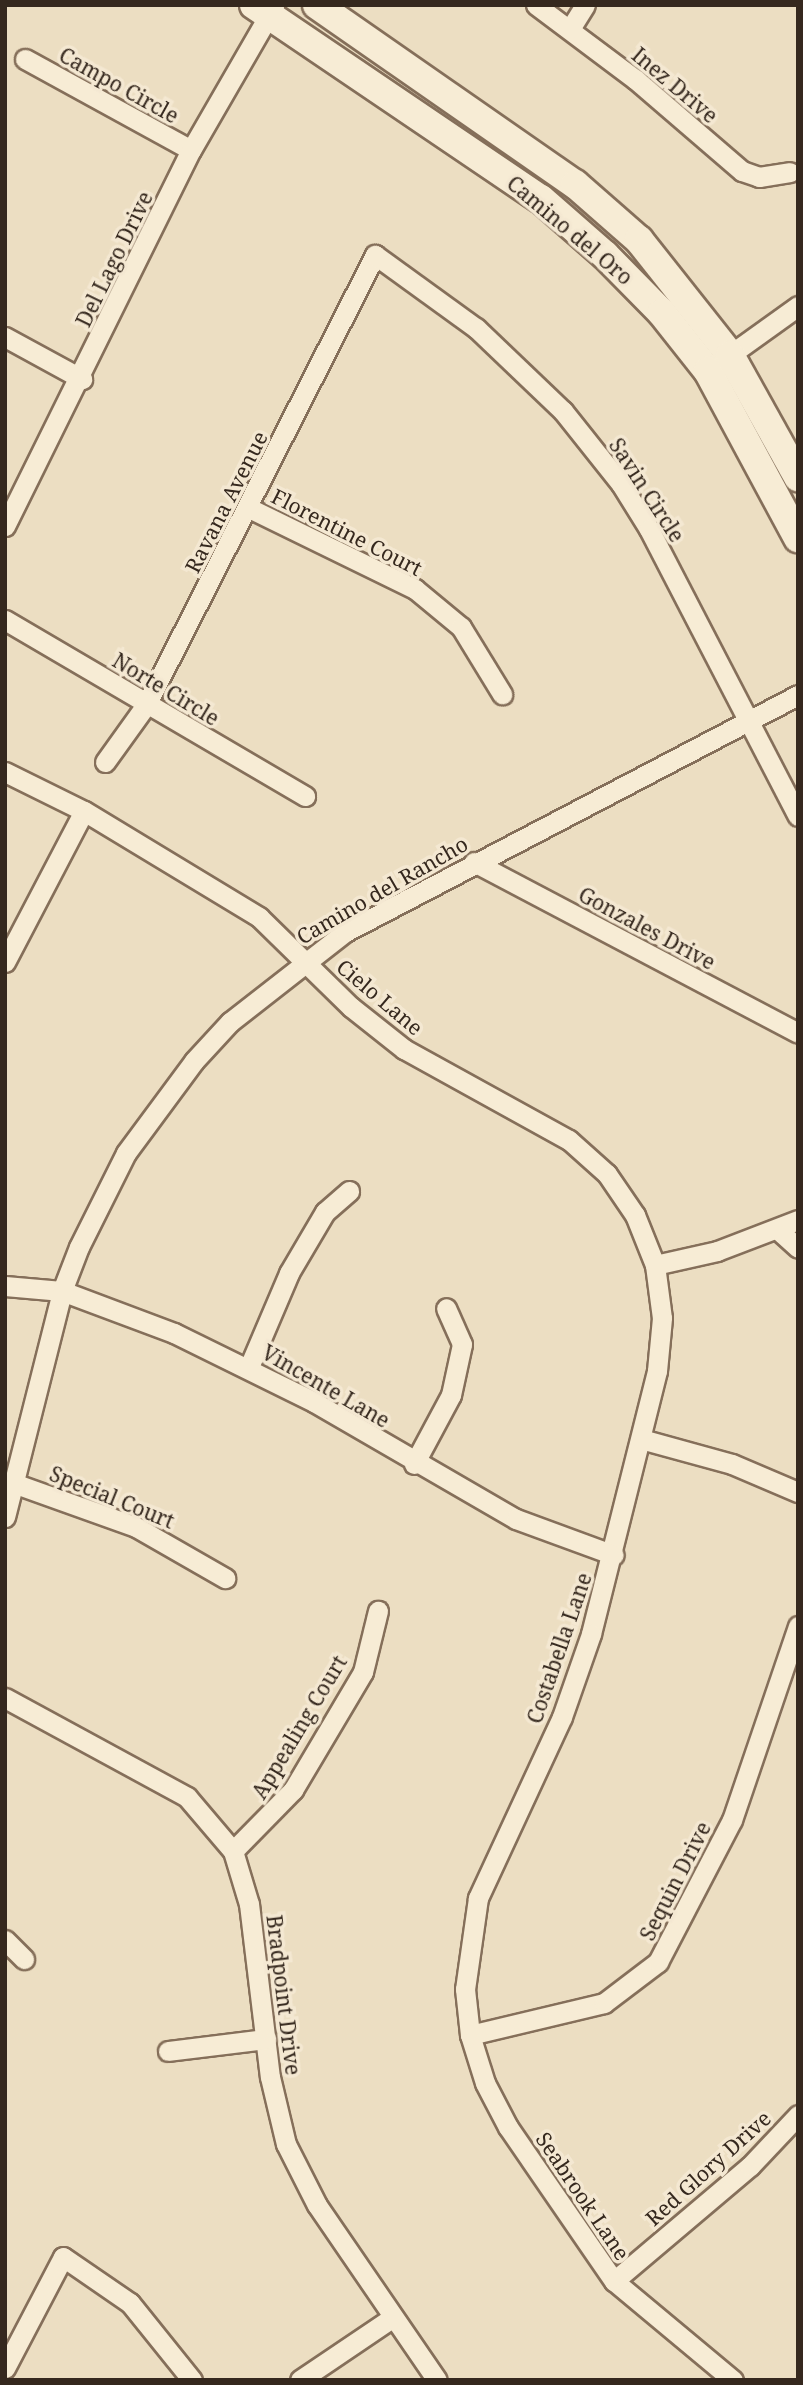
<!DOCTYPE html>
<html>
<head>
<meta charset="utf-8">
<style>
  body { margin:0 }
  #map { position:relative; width:803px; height:2385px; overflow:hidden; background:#ecdec2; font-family:"Noto Serif",serif }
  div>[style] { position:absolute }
  .roads { filter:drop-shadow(2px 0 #856f5a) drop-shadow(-2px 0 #856f5a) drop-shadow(0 2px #856f5a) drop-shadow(0 -2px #856f5a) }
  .street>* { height:19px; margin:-9.5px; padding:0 9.5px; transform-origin:9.5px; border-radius:9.5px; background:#f7ecd5 }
  .secondary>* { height:28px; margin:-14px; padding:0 14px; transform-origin:14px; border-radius:14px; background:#f7ecd5 }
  span { translate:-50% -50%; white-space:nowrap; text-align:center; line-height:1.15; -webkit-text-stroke:7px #f4e8d2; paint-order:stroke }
  .street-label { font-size:21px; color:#35281e }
  .frame { position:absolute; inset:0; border:7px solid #35281e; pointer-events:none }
</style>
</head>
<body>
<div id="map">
  <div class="roads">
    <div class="street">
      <i style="left:536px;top:5px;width:124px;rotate:36.8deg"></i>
      <i style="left:635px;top:79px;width:141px;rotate:40.7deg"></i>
      <i style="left:742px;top:171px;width:18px;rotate:19deg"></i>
      <i style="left:759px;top:177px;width:31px;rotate:-9deg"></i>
      <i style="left:570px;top:29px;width:28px;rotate:-58deg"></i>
      <i style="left:25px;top:59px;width:189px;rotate:28.7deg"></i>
      <i style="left:5px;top:337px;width:88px;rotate:28.6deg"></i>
      <i style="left:720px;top:362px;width:96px;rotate:-35.7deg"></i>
      <i style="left:249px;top:508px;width:185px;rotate:26deg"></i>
      <i style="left:415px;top:589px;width:60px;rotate:39.6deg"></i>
      <i style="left:461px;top:627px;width:79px;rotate:58.5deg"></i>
      <i style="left:5px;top:526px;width:419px;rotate:-63.7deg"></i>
      <i style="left:191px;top:150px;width:166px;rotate:-60deg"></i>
      <i style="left:5px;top:620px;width:348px;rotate:30.4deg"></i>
      <i style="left:105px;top:762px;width:70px;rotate:-54.3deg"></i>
      <i style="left:146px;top:705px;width:505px;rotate:-63.03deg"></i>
      <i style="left:375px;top:255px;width:125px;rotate:35.9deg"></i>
      <i style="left:476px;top:328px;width:120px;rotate:43.7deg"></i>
      <i style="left:563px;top:411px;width:93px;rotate:51.5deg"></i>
      <i style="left:621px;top:484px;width:53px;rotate:58.1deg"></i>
      <i style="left:649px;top:529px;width:323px;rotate:62.6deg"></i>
      <i style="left:5px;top:772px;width:88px;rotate:26.3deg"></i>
      <i style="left:84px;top:811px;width:205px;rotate:31.2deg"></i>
      <i style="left:259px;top:917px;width:129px;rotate:44.4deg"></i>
      <i style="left:351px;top:1007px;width:68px;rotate:38.4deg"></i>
      <i style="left:404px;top:1049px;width:188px;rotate:28.9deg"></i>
      <i style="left:569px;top:1140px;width:51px;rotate:41.8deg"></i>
      <i style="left:607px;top:1174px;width:50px;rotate:55.7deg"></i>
      <i style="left:635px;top:1215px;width:54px;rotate:68.2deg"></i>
      <i style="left:655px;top:1265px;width:53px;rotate:82.5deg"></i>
      <i style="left:662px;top:1318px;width:53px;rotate:95.4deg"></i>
      <i style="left:657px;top:1371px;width:271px;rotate:104.1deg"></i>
      <i style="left:591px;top:1634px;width:88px;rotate:109.3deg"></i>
      <i style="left:562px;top:1717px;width:200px;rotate:114.9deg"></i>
      <i style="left:478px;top:1898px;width:92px;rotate:98.1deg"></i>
      <i style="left:465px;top:1989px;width:46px;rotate:83.8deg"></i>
      <i style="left:470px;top:2035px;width:50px;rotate:72.6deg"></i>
      <i style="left:485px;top:2083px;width:50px;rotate:62.4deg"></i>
      <i style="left:508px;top:2127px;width:187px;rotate:55.5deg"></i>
      <i style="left:614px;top:2281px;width:155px;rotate:39.8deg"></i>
      <i style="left:474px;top:862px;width:366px;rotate:27.8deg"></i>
      <i style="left:5px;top:962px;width:170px;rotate:-62.4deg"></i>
      <i style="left:777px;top:1229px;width:28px;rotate:42deg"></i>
      <i style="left:655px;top:1265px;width:64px;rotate:-12.7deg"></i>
      <i style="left:717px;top:1251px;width:87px;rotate:-20.9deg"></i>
      <i style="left:5px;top:1286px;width:57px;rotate:5deg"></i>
      <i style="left:62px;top:1291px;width:120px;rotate:20.6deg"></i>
      <i style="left:174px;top:1333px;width:156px;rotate:26.2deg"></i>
      <i style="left:314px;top:1402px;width:233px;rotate:30.1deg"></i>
      <i style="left:516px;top:1519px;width:104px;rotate:20.2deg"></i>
      <i style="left:249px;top:1367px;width:102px;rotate:-66.9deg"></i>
      <i style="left:289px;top:1273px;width:71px;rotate:-59.5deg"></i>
      <i style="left:325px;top:1212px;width:32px;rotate:-41deg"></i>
      <i style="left:641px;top:1439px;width:94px;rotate:15.4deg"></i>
      <i style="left:732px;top:1464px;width:72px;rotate:23deg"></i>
      <i style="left:414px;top:1464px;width:78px;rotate:-61.8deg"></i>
      <i style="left:451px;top:1395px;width:52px;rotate:-77.8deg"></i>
      <i style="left:462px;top:1344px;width:39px;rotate:-114deg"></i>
      <i style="left:16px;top:1484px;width:127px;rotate:19.7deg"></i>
      <i style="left:136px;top:1527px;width:103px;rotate:29.8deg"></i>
      <i style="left:5px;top:1517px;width:233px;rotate:-75.8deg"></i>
      <i style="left:62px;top:1291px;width:47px;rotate:-68.9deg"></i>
      <i style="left:79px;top:1247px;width:105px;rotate:-63.4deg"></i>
      <i style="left:126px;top:1153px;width:114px;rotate:-53.5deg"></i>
      <i style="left:194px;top:1061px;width:53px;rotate:-47.3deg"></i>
      <i style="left:230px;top:1022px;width:146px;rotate:-38deg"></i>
      <i style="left:345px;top:932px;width:511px;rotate:-27.62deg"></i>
      <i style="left:5px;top:1698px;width:207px;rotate:28.5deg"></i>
      <i style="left:187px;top:1797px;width:71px;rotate:49.6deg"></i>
      <i style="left:233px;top:1851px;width:55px;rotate:73.2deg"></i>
      <i style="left:249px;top:1904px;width:174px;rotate:83.1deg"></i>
      <i style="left:270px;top:2077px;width:69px;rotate:76.6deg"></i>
      <i style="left:286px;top:2144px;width:68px;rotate:63.1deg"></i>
      <i style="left:317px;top:2205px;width:212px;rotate:55.6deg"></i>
      <i style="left:233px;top:1851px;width:86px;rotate:-45.5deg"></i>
      <i style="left:293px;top:1790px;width:137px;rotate:-59.3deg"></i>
      <i style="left:363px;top:1672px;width:63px;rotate:-76.2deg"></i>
      <i style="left:5px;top:1940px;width:27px;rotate:45deg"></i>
      <i style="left:470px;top:2035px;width:138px;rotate:-13.4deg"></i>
      <i style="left:604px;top:2003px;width:68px;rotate:-37.2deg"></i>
      <i style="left:658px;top:1962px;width:160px;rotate:-62.5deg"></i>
      <i style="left:732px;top:1820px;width:205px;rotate:-71.2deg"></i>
      <i style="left:168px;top:2051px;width:99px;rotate:-7deg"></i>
      <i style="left:614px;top:2281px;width:178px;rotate:-40.2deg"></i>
      <i style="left:750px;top:2166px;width:70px;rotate:-46.7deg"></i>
      <i style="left:5px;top:2368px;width:125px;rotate:-62.4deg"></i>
      <i style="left:63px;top:2257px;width:81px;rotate:34.5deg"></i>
      <i style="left:130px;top:2303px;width:99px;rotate:51.2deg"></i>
      <i style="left:300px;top:2380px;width:111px;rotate:-34deg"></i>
    </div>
    <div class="secondary">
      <i style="left:254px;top:5px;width:346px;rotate:34.1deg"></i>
      <i style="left:541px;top:199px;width:85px;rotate:41.2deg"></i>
      <i style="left:605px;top:255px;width:81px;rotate:45.5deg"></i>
      <i style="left:662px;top:313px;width:74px;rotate:51.6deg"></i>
      <i style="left:708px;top:371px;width:190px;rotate:61.7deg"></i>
      <i style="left:317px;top:5px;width:314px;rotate:34.8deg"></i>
      <i style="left:575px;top:184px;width:85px;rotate:41.2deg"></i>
      <i style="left:639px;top:240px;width:147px;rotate:51.6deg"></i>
      <i style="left:730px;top:355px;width:140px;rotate:60.9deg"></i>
    </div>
  </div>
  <div class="street-label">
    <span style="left:119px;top:85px;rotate:29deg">Campo Circle</span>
    <span style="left:675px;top:85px;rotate:40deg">Inez Drive</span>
    <span style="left:570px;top:230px;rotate:40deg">Camino del Oro</span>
    <span style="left:114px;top:259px;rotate:-64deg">Del Lago Drive</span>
    <span style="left:647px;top:490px;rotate:57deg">Savin Circle</span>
    <span style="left:226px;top:502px;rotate:-63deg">Ravana Avenue</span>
    <span style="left:347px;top:532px;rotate:27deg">Florentine Court</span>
    <span style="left:166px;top:689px;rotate:31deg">Norte Circle</span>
    <span style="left:382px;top:890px;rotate:-30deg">Camino del Rancho</span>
    <span style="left:647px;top:928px;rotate:28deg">Gonzales Drive</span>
    <span style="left:380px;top:997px;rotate:40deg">Cielo Lane</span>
    <span style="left:326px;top:1386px;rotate:30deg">Vincente Lane</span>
    <span style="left:112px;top:1497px;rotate:22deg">Special Court</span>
    <span style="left:559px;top:1648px;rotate:-71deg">Costabella Lane</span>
    <span style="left:299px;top:1727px;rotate:-59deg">Appealing Court</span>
    <span style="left:675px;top:1881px;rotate:-63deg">Sequin Drive</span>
    <span style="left:284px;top:1995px;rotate:83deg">Bradpoint Drive</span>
    <span style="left:708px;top:2168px;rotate:-42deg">Red Glory Drive</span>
    <span style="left:583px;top:2196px;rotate:56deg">Seabrook Lane</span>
  </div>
  <div class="frame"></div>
</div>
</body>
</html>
